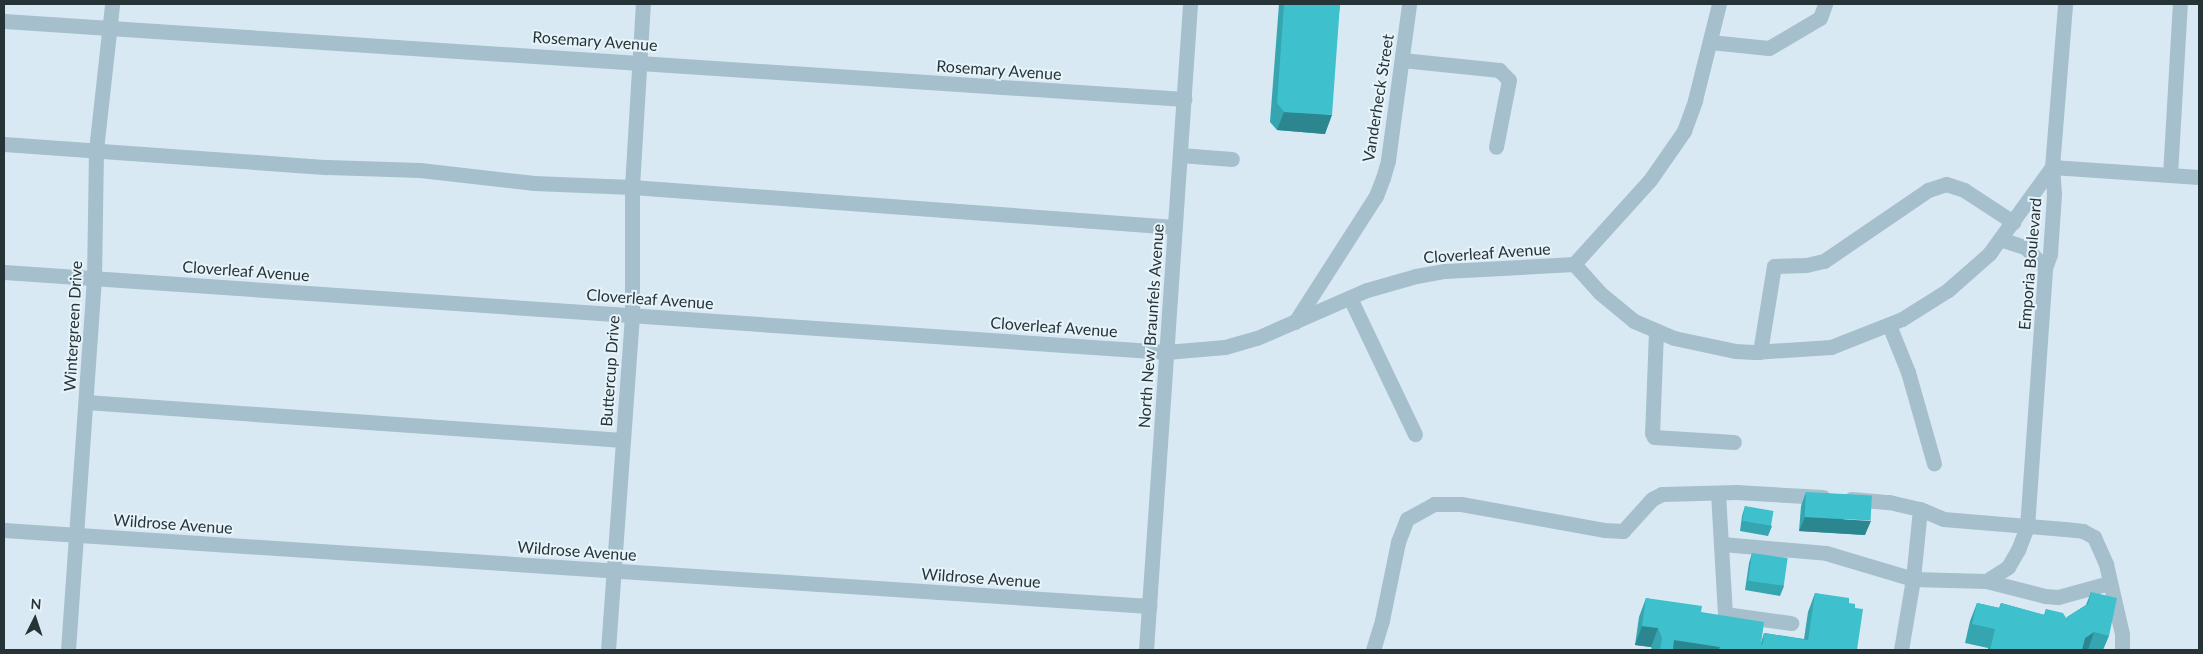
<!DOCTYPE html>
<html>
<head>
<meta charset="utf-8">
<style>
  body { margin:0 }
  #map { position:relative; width:2203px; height:654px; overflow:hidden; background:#d9e9f3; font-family:Lato,sans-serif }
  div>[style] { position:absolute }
  .minor>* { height:15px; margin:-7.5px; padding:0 7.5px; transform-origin:7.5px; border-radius:7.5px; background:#a5c0cc }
  .wall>* { inset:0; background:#35a5b0 }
  .shaded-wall>* { inset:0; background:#2b8690 }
  .building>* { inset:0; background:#3ec0cd; transform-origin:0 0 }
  span { translate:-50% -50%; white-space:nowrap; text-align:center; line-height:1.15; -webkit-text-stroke:4px #e6f3fa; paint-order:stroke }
  .street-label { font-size:16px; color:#273437 }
  .frame { position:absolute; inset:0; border:5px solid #273437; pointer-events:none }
  .north { position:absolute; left:10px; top:594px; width:50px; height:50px; -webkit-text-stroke:4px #e6f3fa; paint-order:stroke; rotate:4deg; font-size:14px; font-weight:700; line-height:20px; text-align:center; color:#273437 }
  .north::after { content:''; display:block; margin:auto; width:18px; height:22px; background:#273437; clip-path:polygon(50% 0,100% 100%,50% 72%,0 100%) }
</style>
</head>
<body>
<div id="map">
  <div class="minor">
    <i style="left:4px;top:21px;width:1183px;rotate:3.78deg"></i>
    <i style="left:1710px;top:42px;width:59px;rotate:5.8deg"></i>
    <i style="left:1769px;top:48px;width:59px;rotate:-30.5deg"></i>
    <i style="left:1820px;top:18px;width:15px;rotate:-70deg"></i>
    <i style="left:1402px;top:60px;width:98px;rotate:5.9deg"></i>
    <i style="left:1499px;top:70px;width:14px;rotate:45deg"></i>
    <i style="left:1509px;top:80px;width:68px;rotate:101deg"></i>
    <i style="left:4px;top:144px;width:324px;rotate:4.1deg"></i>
    <i style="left:327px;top:167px;width:93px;rotate:1.8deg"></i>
    <i style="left:420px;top:170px;width:115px;rotate:6.5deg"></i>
    <i style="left:534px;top:183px;width:98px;rotate:2.3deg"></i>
    <i style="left:632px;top:187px;width:544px;rotate:4.21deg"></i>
    <i style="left:1180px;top:155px;width:52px;rotate:4.4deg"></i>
    <i style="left:2170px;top:175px;width:171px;rotate:-86.7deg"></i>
    <i style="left:2000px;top:239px;width:26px;rotate:18deg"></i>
    <i style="left:2025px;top:247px;width:29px;rotate:46deg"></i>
    <i style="left:1574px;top:264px;width:113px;rotate:-47.9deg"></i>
    <i style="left:1650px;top:180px;width:60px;rotate:-55.2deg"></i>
    <i style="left:1684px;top:131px;width:33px;rotate:-70deg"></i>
    <i style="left:1695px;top:100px;width:99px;rotate:-76deg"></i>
    <i style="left:4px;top:272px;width:1165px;rotate:3.94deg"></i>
    <i style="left:1166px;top:352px;width:59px;rotate:-4.8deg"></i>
    <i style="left:1225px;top:347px;width:33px;rotate:-16deg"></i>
    <i style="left:1257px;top:338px;width:120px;rotate:-23.6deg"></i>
    <i style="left:1367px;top:290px;width:51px;rotate:-15.9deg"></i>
    <i style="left:1416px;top:276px;width:29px;rotate:-10deg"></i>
    <i style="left:1445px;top:271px;width:129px;rotate:-3.1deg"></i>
    <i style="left:1574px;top:264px;width:39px;rotate:48deg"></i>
    <i style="left:1600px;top:293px;width:44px;rotate:39.5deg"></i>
    <i style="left:1634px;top:321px;width:43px;rotate:23deg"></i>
    <i style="left:1674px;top:338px;width:62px;rotate:12deg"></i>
    <i style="left:1735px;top:351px;width:19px;rotate:3deg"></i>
    <i style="left:1754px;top:352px;width:77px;rotate:-3.7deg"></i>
    <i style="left:1831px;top:347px;width:76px;rotate:-21.5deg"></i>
    <i style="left:1902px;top:319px;width:54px;rotate:-32.2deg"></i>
    <i style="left:1948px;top:290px;width:55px;rotate:-41.3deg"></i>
    <i style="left:1989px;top:254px;width:107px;rotate:-54.1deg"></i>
    <i style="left:2052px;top:167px;width:147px;rotate:3.9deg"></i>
    <i style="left:1350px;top:298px;width:151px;rotate:64.5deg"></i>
    <i style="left:1295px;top:322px;width:150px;rotate:-57.3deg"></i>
    <i style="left:1376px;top:196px;width:19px;rotate:-69deg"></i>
    <i style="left:1383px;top:178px;width:19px;rotate:-74deg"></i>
    <i style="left:1388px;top:160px;width:157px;rotate:-82.3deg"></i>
    <i style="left:1889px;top:325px;width:51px;rotate:68deg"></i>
    <i style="left:1908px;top:372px;width:95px;rotate:74.1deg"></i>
    <i style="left:1656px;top:331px;width:102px;rotate:92.2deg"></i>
    <i style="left:1652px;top:433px;width:4px;rotate:63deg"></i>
    <i style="left:1654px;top:437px;width:80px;rotate:3.6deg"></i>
    <i style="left:1760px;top:352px;width:87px;rotate:-80.8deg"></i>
    <i style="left:1774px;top:266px;width:32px;rotate:-2deg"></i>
    <i style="left:1806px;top:265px;width:18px;rotate:-13deg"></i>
    <i style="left:1824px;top:261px;width:126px;rotate:-34.3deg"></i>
    <i style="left:1928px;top:190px;width:19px;rotate:-18deg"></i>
    <i style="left:1946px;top:184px;width:19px;rotate:18deg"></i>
    <i style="left:1964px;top:190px;width:59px;rotate:33.1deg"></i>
    <i style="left:86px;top:402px;width:538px;rotate:4.05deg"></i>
    <i style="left:1718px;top:493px;width:121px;rotate:86.7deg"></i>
    <i style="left:1725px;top:614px;width:67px;rotate:7.8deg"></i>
    <i style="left:1851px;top:499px;width:38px;rotate:5deg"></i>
    <i style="left:1889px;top:502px;width:32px;rotate:13deg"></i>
    <i style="left:1920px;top:509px;width:25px;rotate:23deg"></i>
    <i style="left:1943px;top:519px;width:122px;rotate:4.7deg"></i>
    <i style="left:2065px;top:529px;width:18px;rotate:6deg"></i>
    <i style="left:2083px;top:531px;width:13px;rotate:29deg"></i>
    <i style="left:2094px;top:537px;width:30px;rotate:66deg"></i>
    <i style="left:2106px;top:564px;width:72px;rotate:77.1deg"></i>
    <i style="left:2122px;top:634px;width:16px;rotate:90deg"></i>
    <i style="left:4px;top:530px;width:1148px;rotate:3.8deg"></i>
    <i style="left:1722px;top:544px;width:104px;rotate:4.9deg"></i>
    <i style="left:1826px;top:553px;width:91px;rotate:16.6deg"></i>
    <i style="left:1913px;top:579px;width:73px;rotate:1.6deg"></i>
    <i style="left:1986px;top:581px;width:61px;rotate:14.3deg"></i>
    <i style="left:2045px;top:596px;width:13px;rotate:4deg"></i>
    <i style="left:2058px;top:597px;width:53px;rotate:-15.4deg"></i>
    <i style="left:1986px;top:581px;width:26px;rotate:-32deg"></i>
    <i style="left:2008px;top:567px;width:20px;rotate:-60deg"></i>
    <i style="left:2018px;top:550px;width:25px;rotate:-69deg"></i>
    <i style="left:2027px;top:527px;width:260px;rotate:-86deg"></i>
    <i style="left:2045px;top:268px;width:15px;rotate:-70deg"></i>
    <i style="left:2050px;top:254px;width:60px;rotate:-86.2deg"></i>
    <i style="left:2054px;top:194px;width:27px;rotate:-94deg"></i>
    <i style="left:2052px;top:167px;width:164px;rotate:-85.4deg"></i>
    <i style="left:68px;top:650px;width:373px;rotate:-86deg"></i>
    <i style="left:94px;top:278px;width:128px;rotate:-89.1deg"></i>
    <i style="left:96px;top:150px;width:147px;rotate:-83.7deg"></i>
    <i style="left:608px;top:650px;width:336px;rotate:-85.9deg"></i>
    <i style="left:632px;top:315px;width:128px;rotate:-90deg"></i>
    <i style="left:632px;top:187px;width:183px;rotate:-86.6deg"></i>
    <i style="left:1146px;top:650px;width:647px;rotate:-86.1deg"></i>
    <i style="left:1373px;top:650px;width:31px;rotate:-73deg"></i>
    <i style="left:1382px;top:620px;width:80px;rotate:-78.4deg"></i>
    <i style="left:1398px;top:542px;width:25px;rotate:-69deg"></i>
    <i style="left:1407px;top:519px;width:31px;rotate:-29deg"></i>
    <i style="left:1434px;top:504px;width:27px"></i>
    <i style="left:1461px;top:504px;width:145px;rotate:10.3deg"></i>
    <i style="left:1604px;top:530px;width:19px;rotate:3deg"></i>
    <i style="left:1623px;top:531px;width:43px;rotate:-47.8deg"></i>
    <i style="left:1652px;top:499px;width:11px;rotate:-27deg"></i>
    <i style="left:1662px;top:494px;width:74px;rotate:-1.5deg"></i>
    <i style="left:1736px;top:492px;width:87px;rotate:3.3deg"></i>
    <i style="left:1901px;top:650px;width:72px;rotate:-80.4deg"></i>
    <i style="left:1913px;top:579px;width:70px;rotate:-84.3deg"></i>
  </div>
  <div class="wall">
    <i style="clip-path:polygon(1279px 4px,1340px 4px,1325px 134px,1277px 130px,1270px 122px)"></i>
    <i style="clip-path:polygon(1806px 492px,1865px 535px,1799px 531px,1801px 506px)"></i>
    <i style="clip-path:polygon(1745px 506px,1772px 526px,1768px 536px,1740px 531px,1742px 516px)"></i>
    <i style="clip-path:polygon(1752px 553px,1784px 586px,1780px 596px,1745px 590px,1749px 563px)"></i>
    <i style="clip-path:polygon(2091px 592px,2109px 636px,2103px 650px,1988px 650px,1988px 648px,1965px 643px,1970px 621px,1977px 603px,1999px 608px,2001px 603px,2044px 615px,2046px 609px,2066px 619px,2067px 617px,2086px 605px)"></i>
    <i style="clip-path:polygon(1815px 593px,1849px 603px,1855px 608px,1857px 650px,1652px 650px,1651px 647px,1635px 645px,1639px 617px,1646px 598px,1701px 612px,1761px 643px,1764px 633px,1804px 639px,1808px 612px)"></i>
  </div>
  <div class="shaded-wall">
    <i style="clip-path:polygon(1284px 112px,1332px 115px,1325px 134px,1277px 130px)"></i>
    <i style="clip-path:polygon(1805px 517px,1871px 521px,1865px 535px,1799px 531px)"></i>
    <i style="clip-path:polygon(1642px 626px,1658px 628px,1651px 647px,1635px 645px)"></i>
    <i style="clip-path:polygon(2094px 632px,2088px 650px,2080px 650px,2085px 638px)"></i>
    <i style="clip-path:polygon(1674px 640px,1720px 647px,1718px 650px,1671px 650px)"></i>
  </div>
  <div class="building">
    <i style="clip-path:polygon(1284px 4px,1340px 4px,1332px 115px,1284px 112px,1277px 103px)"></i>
    <i style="left:1806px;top:492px;width:66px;height:25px;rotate:3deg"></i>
    <i style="left:1745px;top:506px;width:29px;height:15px;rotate:10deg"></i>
    <i style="left:1752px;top:553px;width:36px;height:28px;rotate:8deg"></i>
    <i style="clip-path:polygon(2091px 592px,2117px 598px,2109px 636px,2094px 632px,2085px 638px,2082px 650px,1990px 650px,1995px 629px,1972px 624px,1977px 603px,2000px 608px,2001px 603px,2045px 615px,2046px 609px,2063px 613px,2068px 621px,2067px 617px,2088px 604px)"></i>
    <i style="clip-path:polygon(1815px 593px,1849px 598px,1849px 603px,1855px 604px,1855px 608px,1863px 609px,1857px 650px,1719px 650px,1720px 647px,1674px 640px,1673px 650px,1660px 650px,1662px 638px,1658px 628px,1642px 626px,1646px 598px,1702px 606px,1701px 612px,1764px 622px,1761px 644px,1763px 644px,1764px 633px,1808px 640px)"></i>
  </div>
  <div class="street-label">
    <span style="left:595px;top:41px;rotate:4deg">Rosemary Avenue</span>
    <span style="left:999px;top:70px;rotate:4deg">Rosemary Avenue</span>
    <span style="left:1378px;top:98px;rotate:-81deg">Vanderheck Street</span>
    <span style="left:1487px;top:253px;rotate:-4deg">Cloverleaf Avenue</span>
    <span style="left:2030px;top:264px;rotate:-85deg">Emporia Boulevard</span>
    <span style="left:246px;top:271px;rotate:4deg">Cloverleaf Avenue</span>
    <span style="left:650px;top:299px;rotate:4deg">Cloverleaf Avenue</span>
    <span style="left:73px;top:326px;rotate:-87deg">Wintergreen Drive</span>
    <span style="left:1151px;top:326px;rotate:-86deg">North New Braunfels Avenue</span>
    <span style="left:1054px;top:327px;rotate:4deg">Cloverleaf Avenue</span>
    <span style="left:610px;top:371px;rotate:-86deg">Buttercup Drive</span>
    <span style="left:173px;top:524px;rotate:4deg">Wildrose Avenue</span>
    <span style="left:577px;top:551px;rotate:4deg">Wildrose Avenue</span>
    <span style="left:981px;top:578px;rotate:4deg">Wildrose Avenue</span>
  </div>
  <div class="frame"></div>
  <div class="north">N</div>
</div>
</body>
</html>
